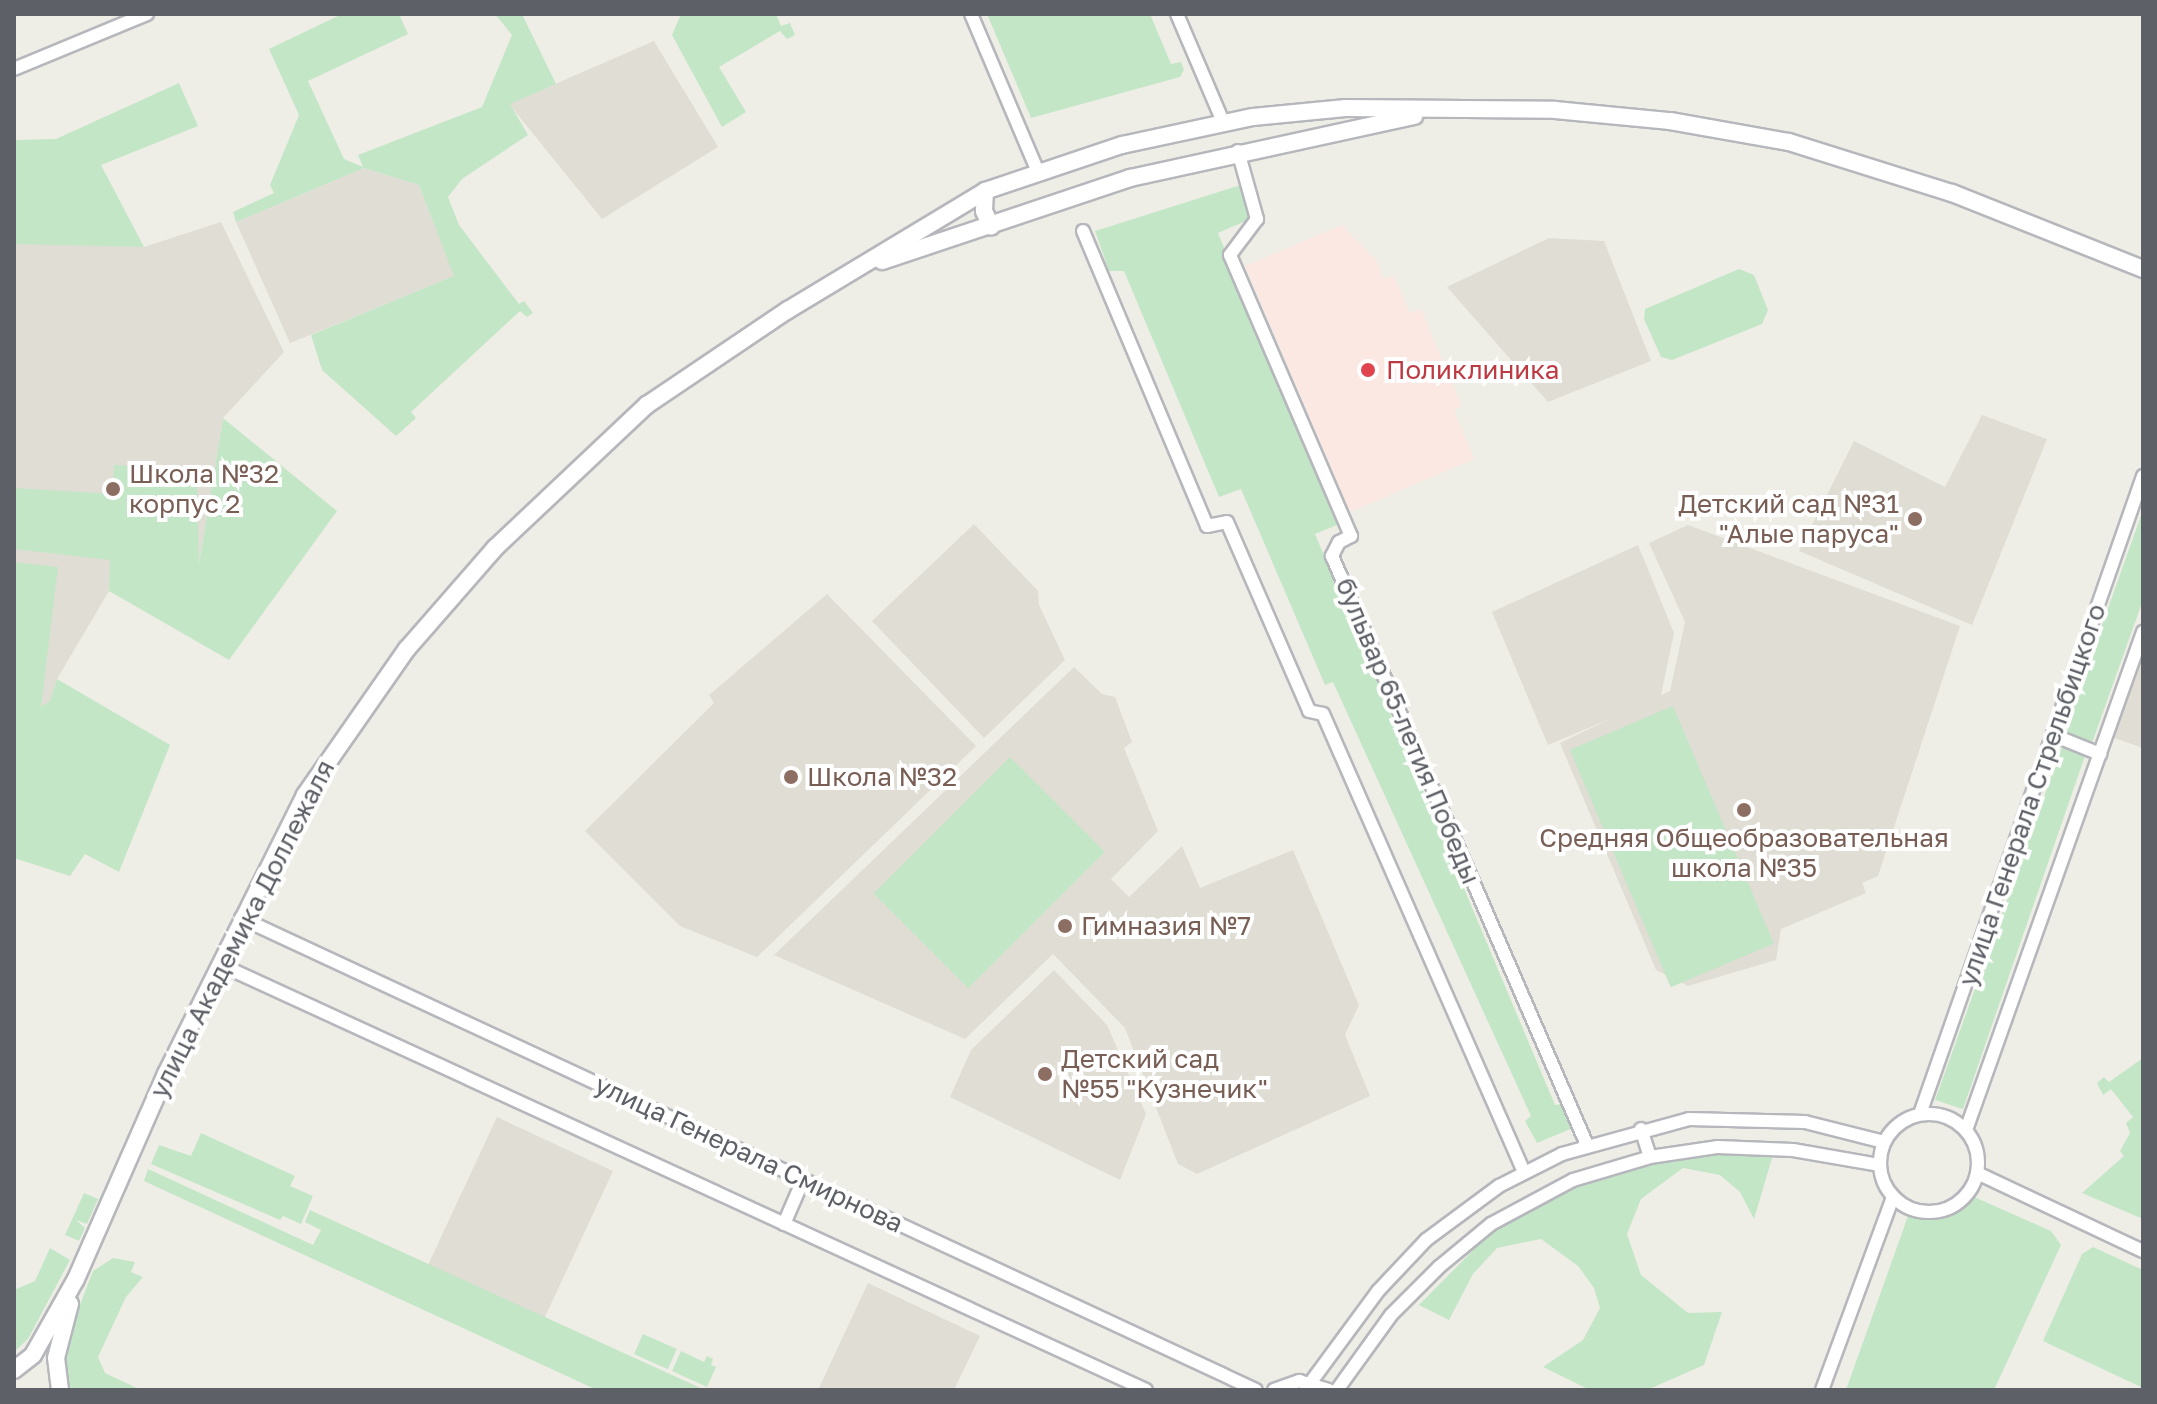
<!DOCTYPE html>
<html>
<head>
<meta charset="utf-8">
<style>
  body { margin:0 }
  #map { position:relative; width:2157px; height:1404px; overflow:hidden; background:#efeee6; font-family:"Golos Text",sans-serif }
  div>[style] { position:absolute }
  .education>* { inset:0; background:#dfddd4; transform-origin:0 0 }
  .medical>* { inset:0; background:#fbe8e3 }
  .green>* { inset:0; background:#c3e6c7; transform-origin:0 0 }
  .roads { filter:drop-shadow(2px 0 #b6b7bc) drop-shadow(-2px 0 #b6b7bc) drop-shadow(0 2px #b6b7bc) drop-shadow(0 -2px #b6b7bc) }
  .street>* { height:12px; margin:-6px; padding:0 6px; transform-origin:6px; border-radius:6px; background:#fff }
  .street>.ring { margin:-6px; padding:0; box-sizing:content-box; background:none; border:12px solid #fff; border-radius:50% }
  .secondary>* { height:16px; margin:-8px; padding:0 8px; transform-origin:8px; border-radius:8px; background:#fff }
  .dots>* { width:22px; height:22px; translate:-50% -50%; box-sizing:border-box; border:4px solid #fff; border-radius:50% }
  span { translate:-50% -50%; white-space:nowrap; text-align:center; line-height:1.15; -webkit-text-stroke:8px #fff; paint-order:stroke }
  .health-label { font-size:26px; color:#be3a42 }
  .left { translate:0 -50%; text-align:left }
  .education-label { font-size:26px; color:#785e54 }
  .right { translate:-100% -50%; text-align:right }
  .street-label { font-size:26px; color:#5d6066 }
  .frame { position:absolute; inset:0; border:16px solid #5d6066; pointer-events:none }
</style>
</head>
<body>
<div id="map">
  <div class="education">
    <i style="clip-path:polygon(654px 41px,718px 147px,602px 219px,509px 104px)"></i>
    <i style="clip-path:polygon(364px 168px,419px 185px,455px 276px,290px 343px,236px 222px)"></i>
    <i style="clip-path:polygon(221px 222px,284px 352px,223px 418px,198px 570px,111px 560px,109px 591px,57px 679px,14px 816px,14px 240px,144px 247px)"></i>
    <i style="clip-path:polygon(1549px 238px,1604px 241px,1651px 361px,1548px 402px,1447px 287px)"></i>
    <i style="clip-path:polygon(1982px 415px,2047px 439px,1972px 625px,1799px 551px,1854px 441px,1945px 487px)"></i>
    <i style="clip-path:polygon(974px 524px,1038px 591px,1039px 605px,1065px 660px,984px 738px,872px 621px)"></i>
    <i style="clip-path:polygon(1688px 525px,1960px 626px,1878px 876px,1862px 883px,1866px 893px,1781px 929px,1776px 960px,1688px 986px,1656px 970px,1560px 743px,1612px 718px,1548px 745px,1492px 612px,1638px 545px,1674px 633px,1661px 695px,1670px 691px,1685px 622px,1649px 543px)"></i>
    <i style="clip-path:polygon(827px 594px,976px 746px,757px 957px,680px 926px,585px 831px,714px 703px,709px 695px)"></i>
    <i style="clip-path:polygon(2143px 645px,2143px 748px,2109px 736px)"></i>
    <i style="clip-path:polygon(1074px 667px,1102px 694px,1115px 697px,1132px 742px,1124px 748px,1158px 831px,1111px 879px,1129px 897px,1182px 846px,1200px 888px,1293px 850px,1359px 1005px,1345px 1035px,1370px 1096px,1197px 1174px,1178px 1164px,1125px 1028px,1053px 954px,965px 1039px,774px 955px)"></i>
    <i style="clip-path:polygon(1054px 970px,1107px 1025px,1146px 1114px,1120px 1180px,950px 1097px,971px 1050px)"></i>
    <i style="left:497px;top:1117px;width:128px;height:164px;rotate:25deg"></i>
    <i style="clip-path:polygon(868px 1283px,980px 1336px,954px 1390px,818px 1390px)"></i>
  </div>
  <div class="medical">
    <i style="clip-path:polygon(1342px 225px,1376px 260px,1384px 279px,1394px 276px,1410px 313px,1421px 309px,1462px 406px,1454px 410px,1474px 459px,1350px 512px,1245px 266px)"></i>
  </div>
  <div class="green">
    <i style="clip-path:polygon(342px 14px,399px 14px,408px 34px,308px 81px,344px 159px,363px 167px,358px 155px,482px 107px,512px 35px,495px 14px,522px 14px,556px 84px,510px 104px,528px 135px,462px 179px,448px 197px,459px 225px,519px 304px,524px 301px,533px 313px,527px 317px,520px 311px,411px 412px,416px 418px,396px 436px,322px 370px,311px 335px,454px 276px,419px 185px,364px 168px,236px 222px,233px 212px,274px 193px,270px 185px,299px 115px,269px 49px)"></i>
    <i style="clip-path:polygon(681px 14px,776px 14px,781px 26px,790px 23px,795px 35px,787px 39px,780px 31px,719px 67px,746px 112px,722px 127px,672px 35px)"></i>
    <i style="clip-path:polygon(987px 14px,1150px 14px,1171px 64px,1181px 62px,1184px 70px,1180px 77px,1031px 118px)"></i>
    <i style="clip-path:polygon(179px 83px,198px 126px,101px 165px,144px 247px,14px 244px,14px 140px,56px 139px)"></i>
    <i style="clip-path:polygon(1244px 184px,1257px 216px,1218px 233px,1337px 525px,1315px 534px,1555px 1105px,1562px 1104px,1573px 1128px,1537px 1143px,1525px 1121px,1531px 1116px,1333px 682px,1325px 685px,1241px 489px,1219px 497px,1124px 271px,1109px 271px,1095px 231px)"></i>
    <i style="clip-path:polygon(1739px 269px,1754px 275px,1768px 310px,1762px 324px,1672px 360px,1661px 357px,1644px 319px,1645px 309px)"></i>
    <i style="clip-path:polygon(223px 418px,337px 511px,229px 660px,109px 591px,110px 560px,14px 549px,14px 488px,113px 494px,114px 465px,197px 470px,199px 564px)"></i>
    <i style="clip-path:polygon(2143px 510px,2143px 600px,2092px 743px,2064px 732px)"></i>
    <i style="clip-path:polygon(14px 562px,58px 567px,41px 707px,50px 701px,57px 679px,170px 745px,119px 872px,85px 854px,70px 876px,14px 858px)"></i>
    <i style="left:1673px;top:706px;width:258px;height:112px;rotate:67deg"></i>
    <i style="clip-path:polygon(2062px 747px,2085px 756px,1963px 1109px,1935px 1100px)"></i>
    <i style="left:1010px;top:757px;width:134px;height:193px;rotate:45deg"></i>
    <i style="clip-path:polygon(2143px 1058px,2143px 1219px,2082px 1193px,2124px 1156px,2120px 1151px,2130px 1133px,2126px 1123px,2133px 1117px,2111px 1089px,2103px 1095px,2097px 1083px,2104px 1077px,2109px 1082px)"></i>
    <i style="clip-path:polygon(201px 1133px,295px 1176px,290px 1186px,313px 1196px,301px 1224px,283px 1216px,280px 1220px,151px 1164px,159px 1145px,191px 1156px)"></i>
    <i style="clip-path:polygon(1706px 1153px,1773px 1155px,1754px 1219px,1740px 1192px,1720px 1175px,1683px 1168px,1641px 1199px,1627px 1234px,1641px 1275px,1688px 1313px,1722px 1312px,1704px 1365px,1647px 1390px,1590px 1390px,1543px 1367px,1583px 1340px,1600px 1308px,1594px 1288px,1578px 1266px,1541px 1239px,1497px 1248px,1473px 1274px,1449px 1320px,1419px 1305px,1499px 1224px,1581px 1183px,1655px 1161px)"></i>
    <i style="clip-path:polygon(148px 1169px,313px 1245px,321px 1230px,305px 1222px,310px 1210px,705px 1390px,597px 1390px,144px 1181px)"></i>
    <i style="clip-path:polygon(84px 1193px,98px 1199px,87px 1224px,76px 1220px,85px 1228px,79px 1241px,65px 1235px)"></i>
    <i style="clip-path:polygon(1972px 1196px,2051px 1231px,2061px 1245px,1994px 1390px,1846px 1390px,1908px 1216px,1936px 1219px,1963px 1207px)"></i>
    <i style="clip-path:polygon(2093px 1247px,2143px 1270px,2143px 1388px,2043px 1341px,2082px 1254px)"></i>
    <i style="clip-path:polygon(50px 1248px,70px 1260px,28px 1339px,14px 1352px,14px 1290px,35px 1281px)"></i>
    <i style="clip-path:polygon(113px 1258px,135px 1262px,131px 1272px,143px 1277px,126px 1297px,98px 1357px,105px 1373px,141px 1390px,72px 1390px,64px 1380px,64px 1346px,93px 1271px)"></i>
    <i style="left:643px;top:1334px;width:37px;height:22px;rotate:24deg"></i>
    <i style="clip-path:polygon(681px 1351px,704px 1362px,707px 1356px,713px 1359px,711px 1365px,716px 1367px,707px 1387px,672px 1371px)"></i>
  </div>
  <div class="roads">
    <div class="street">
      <i style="left:971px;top:14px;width:172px;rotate:67deg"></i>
      <i style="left:1177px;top:14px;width:117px;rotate:66.9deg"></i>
      <i style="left:14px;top:69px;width:144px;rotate:-22.5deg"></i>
      <i style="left:1238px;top:151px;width:71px;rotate:74.4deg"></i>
      <i style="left:1257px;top:219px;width:45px;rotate:126.9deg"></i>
      <i style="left:1230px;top:255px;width:306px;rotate:66.7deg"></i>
      <i style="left:1351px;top:536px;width:13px;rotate:153deg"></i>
      <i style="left:1339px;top:542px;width:16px;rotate:117deg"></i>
      <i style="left:1332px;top:556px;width:642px;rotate:66.59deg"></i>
      <i style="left:1083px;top:231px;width:320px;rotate:67.2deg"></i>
      <i style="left:1207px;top:526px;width:20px;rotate:-11deg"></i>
      <i style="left:1227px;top:522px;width:206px;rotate:66.5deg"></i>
      <i style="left:1309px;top:711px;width:14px;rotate:12deg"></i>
      <i style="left:1323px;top:714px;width:500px;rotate:66.31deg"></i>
      <i style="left:2053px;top:735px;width:51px;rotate:22deg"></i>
      <i style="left:241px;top:918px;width:1119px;rotate:24.94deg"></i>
      <i style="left:219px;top:964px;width:1020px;rotate:24.68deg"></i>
      <i class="ring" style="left:1880px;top:1114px;width:86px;height:86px"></i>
      <i style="left:1920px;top:1114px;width:676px;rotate:-70.73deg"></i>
      <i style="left:1641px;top:1129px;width:29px;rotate:72deg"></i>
      <i style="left:1966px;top:1130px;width:529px;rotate:-70.43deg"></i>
      <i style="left:1977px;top:1173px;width:183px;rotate:25.2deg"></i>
      <i style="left:784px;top:1224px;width:48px;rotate:-66.6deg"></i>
      <i style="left:1311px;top:1382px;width:113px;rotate:-53.6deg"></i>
      <i style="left:1378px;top:1291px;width:70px;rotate:-46.7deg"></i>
      <i style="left:1426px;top:1240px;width:91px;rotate:-36.5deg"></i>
      <i style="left:1499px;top:1186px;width:71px;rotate:-26.9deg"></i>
      <i style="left:1562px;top:1154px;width:132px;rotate:-15.4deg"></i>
      <i style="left:1689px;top:1119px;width:116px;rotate:1.5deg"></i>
      <i style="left:1805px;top:1122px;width:81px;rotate:14.2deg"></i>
      <i style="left:1274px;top:1390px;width:27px;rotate:-20deg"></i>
      <i style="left:1299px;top:1381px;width:31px;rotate:17deg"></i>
      <i style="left:1337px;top:1390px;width:92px;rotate:-54.2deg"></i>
      <i style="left:1391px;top:1315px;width:68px;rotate:-45deg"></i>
      <i style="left:1439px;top:1267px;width:67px;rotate:-39.6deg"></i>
      <i style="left:1491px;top:1224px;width:93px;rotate:-28.2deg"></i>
      <i style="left:1573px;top:1180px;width:80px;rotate:-16.6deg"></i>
      <i style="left:1650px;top:1157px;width:69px;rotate:-8.4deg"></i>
      <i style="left:1718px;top:1147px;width:75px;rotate:2.3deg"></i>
      <i style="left:1793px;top:1150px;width:87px;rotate:9.9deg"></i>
      <i style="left:1822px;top:1390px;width:206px;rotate:-69.8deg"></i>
    </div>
    <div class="secondary">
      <i style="left:985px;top:191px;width:20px;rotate:93deg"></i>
      <i style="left:984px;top:211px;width:17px;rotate:65deg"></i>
      <i style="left:882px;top:261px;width:262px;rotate:-18.5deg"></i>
      <i style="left:1130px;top:178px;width:291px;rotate:-12.3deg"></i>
      <i style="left:14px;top:1370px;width:24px;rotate:-38deg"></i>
      <i style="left:33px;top:1355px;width:87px;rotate:-60.5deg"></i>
      <i style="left:76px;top:1279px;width:224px;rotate:-66.3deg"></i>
      <i style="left:166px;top:1074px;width:312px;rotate:-63.5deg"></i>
      <i style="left:305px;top:795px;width:178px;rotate:-55.1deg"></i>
      <i style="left:407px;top:649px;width:134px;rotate:-48.9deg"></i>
      <i style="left:495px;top:548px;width:209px;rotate:-43.3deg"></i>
      <i style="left:647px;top:405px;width:170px;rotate:-34deg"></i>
      <i style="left:788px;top:310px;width:230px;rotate:-31.1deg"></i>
      <i style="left:985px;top:191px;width:145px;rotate:-18.6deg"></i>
      <i style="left:1122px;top:145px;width:134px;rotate:-12.1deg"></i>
      <i style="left:1253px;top:117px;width:93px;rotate:-5.5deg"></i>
      <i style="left:1346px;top:108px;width:209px;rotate:0.5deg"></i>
      <i style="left:1555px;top:110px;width:116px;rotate:5.5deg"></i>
      <i style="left:1670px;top:121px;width:121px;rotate:10deg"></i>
      <i style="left:1789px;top:142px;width:171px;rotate:17.4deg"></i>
      <i style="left:1952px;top:193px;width:206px;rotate:21.7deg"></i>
      <i style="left:60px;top:1390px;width:32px;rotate:-97deg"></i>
      <i style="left:56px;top:1358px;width:56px;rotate:-75.5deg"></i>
    </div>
  </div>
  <div class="dots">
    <i style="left:1368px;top:370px;background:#e0444e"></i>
    <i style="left:113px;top:489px;background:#8d6e63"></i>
    <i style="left:1915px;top:519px;background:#8d6e63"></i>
    <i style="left:791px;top:777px;background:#8d6e63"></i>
    <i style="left:1744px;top:810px;background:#8d6e63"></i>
    <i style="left:1065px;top:926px;background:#8d6e63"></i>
    <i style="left:1045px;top:1074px;background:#8d6e63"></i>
  </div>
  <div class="health-label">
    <span class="left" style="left:1386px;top:370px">Поликлиника</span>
  </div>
  <div class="education-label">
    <span class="left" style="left:129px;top:489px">Школа №32<br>корпус 2</span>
    <span class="right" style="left:1899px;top:519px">Детский сад №31<br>"Алые паруса"</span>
    <span class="left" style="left:807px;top:777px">Школа №32</span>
    <span style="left:1744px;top:853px">Средняя Общеобразовательная<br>школа №35</span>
    <span class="left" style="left:1081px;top:926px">Гимназия №7</span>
    <span class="left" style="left:1061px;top:1074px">Детский сад<br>№55 "Кузнечик"</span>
  </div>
  <div class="street-label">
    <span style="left:1408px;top:731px;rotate:67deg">бульвар 65-летия Победы</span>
    <span style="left:2032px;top:795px;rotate:-71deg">улица Генерала Стрельбицкого</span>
    <span style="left:242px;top:929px;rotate:-63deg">улица Академика Доллежаля</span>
    <span style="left:749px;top:1154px;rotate:25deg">улица Генерала Смирнова</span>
  </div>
  <div class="frame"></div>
</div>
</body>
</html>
